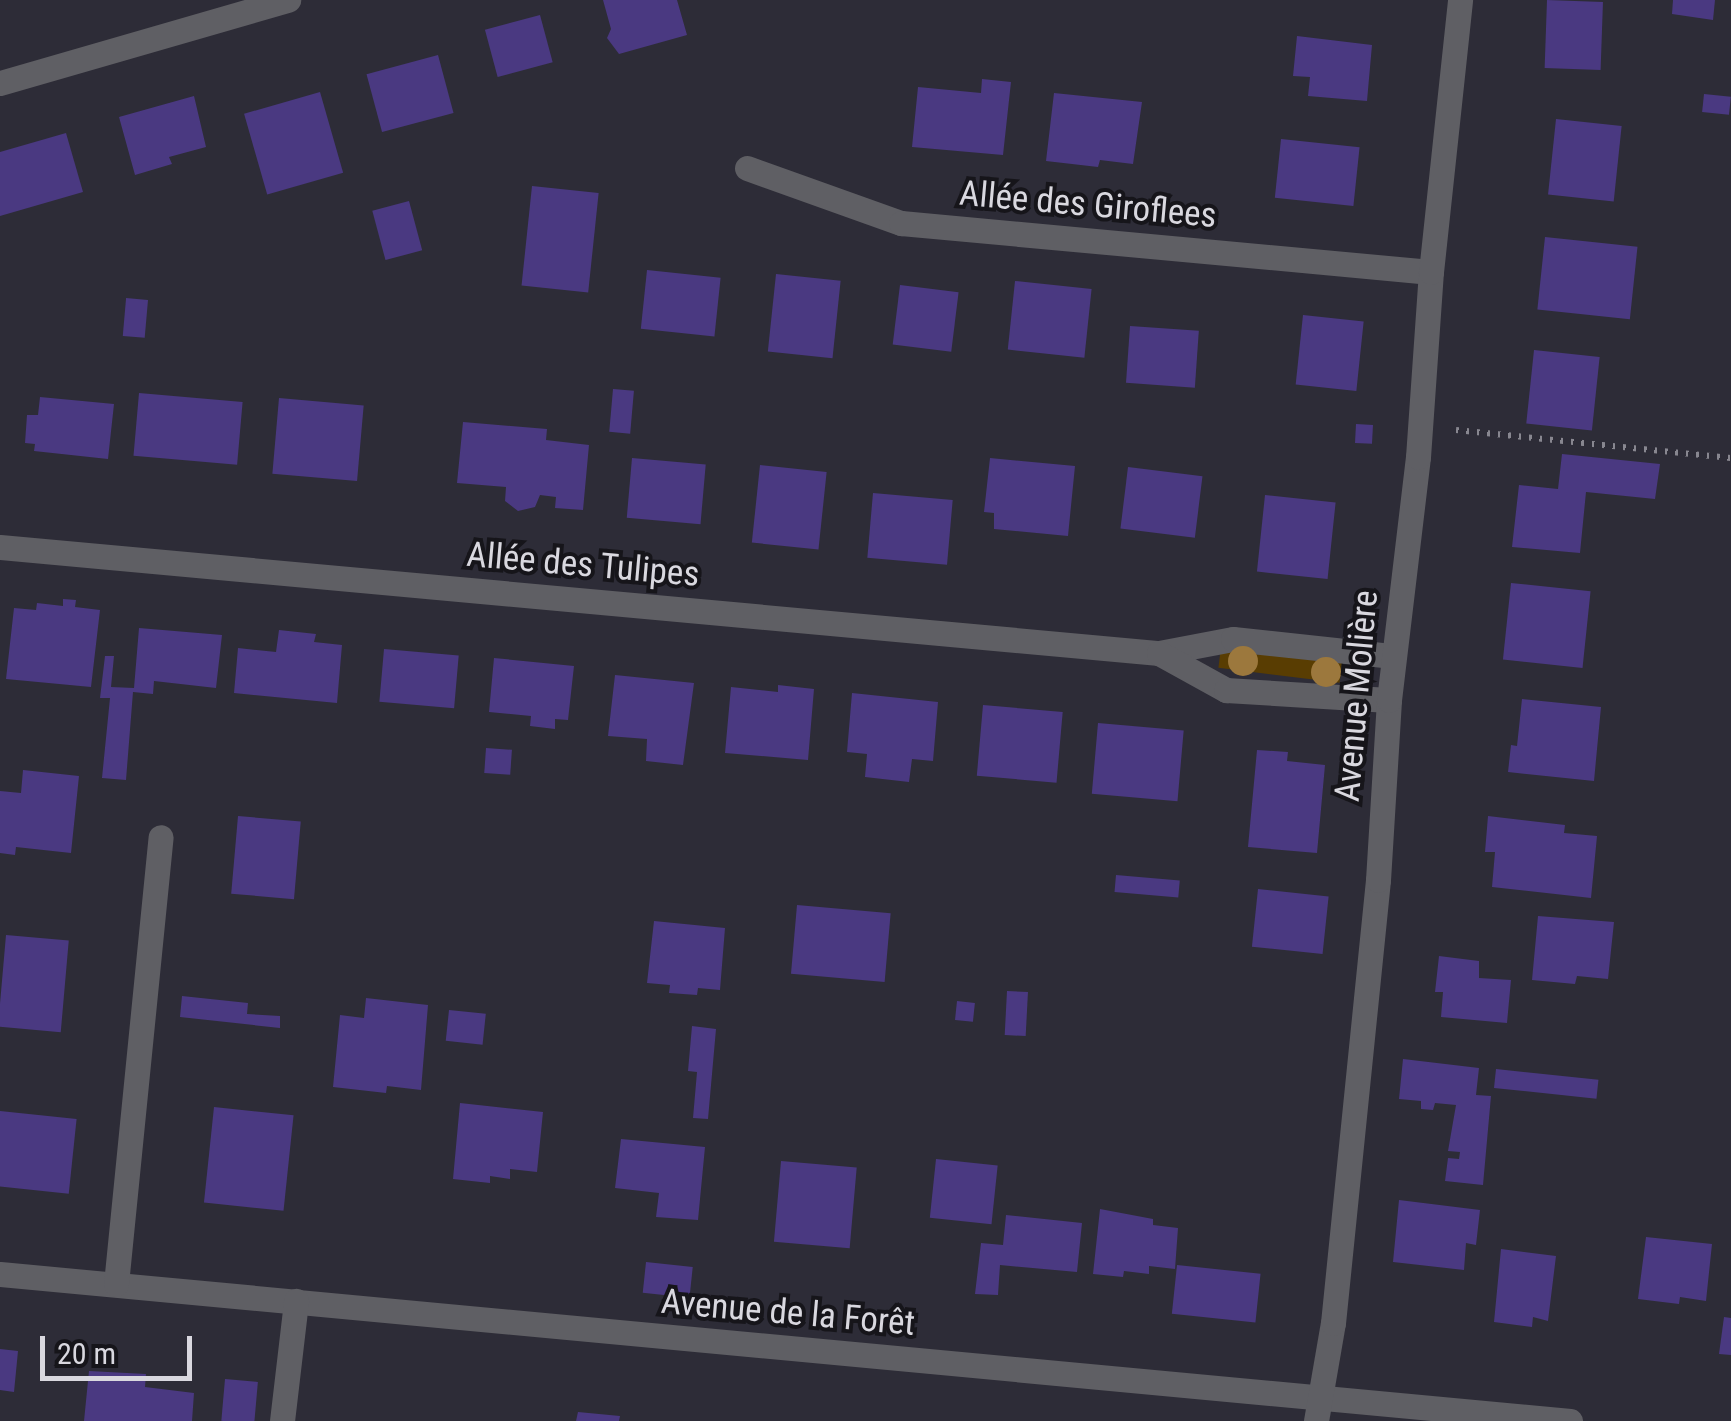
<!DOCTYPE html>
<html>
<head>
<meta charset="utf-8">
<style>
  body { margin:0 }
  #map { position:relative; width:1731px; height:1421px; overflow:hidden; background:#2d2c37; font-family:"Roboto Condensed",sans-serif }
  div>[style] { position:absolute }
  .green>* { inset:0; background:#593d02; transform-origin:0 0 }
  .building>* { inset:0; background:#4a3981; transform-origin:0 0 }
  .path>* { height:6px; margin-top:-3px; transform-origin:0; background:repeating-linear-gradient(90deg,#888790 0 2.5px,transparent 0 10.5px) }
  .minor>* { height:25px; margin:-12.5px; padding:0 12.5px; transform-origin:12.5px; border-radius:12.5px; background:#5f5f64 }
  .trees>* { width:30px; height:30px; margin:-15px; border-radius:50%; background:#9c783d }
  span { translate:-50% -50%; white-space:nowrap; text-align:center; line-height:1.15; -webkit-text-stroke:8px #16151a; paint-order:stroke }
  .street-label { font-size:35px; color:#d9d8df }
  .scale { position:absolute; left:40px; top:1336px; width:152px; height:45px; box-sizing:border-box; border:5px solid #d9d8df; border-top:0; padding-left:12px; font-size:30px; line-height:35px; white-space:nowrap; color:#d9d8df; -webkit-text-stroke:8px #16151a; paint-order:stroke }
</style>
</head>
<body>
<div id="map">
  <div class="green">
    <i style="left:1221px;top:647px;width:122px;height:21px;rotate:7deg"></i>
  </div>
  <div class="building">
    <i style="clip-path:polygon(603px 0,677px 0,687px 35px,619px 54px,607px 38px,611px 29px)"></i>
    <i style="left:1547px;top:0;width:56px;height:68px;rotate:2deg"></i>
    <i style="clip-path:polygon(1673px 0,1715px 0,1713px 20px,1672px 14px)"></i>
    <i style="left:540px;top:15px;width:49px;height:57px;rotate:75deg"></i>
    <i style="clip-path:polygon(1297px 36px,1372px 45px,1367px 101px,1308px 96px,1310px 77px,1293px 76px)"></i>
    <i style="left:438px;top:55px;width:60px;height:74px;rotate:75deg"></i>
    <i style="clip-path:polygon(982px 79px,1011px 82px,1003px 155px,912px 147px,918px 87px,981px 93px)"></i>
    <i style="left:320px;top:92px;width:84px;height:79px;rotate:74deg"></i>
    <i style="clip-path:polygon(1054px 93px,1142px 102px,1133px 164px,1100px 160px,1098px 167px,1046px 161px)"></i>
    <i style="left:1704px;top:94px;width:27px;height:18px;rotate:6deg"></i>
    <i style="clip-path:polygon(194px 96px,206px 147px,169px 157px,172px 164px,135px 175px,119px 117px)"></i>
    <i style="left:1556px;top:119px;width:66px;height:76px;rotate:6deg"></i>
    <i style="clip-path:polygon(66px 133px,83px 192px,0 216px,0 152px)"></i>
    <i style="left:1281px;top:139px;width:79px;height:59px;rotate:6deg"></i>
    <i style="left:532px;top:186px;width:67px;height:100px;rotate:6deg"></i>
    <i style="left:409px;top:201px;width:51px;height:38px;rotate:75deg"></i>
    <i style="left:1545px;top:237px;width:93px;height:73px;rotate:6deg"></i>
    <i style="left:647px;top:270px;width:74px;height:59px;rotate:6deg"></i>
    <i style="left:776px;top:274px;width:65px;height:78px;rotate:6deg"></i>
    <i style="left:1015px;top:281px;width:77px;height:69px;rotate:6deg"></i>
    <i style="left:900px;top:285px;width:59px;height:60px;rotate:7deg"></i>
    <i style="left:148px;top:300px;width:38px;height:22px;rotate:95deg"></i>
    <i style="left:1303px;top:315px;width:61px;height:70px;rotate:6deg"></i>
    <i style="left:1130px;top:326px;width:69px;height:57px;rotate:4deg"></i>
    <i style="left:1534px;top:350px;width:66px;height:74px;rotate:6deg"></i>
    <i style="left:613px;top:389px;width:21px;height:43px;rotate:5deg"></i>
    <i style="left:139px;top:393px;width:104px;height:63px;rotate:5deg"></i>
    <i style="clip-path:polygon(40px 397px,114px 404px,108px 459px,34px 451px,35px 444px,25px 443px,27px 415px,38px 415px)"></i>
    <i style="left:279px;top:398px;width:85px;height:76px;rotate:5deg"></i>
    <i style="clip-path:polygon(463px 422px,547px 429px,546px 440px,589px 445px,583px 510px,555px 508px,556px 497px,540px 495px,535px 507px,518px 511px,505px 501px,506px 487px,457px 483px)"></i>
    <i style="left:1356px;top:424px;width:17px;height:19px;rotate:3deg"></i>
    <i style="clip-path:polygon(1562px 454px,1660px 464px,1655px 499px,1586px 492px,1580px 553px,1512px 547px,1519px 485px,1558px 489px)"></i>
    <i style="left:632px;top:458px;width:74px;height:60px;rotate:5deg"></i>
    <i style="clip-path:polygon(990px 458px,1075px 466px,1068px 536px,994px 529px,994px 513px,984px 512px)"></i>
    <i style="left:760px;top:465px;width:67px;height:78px;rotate:6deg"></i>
    <i style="left:1128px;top:467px;width:75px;height:62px;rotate:7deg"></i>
    <i style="left:873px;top:493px;width:80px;height:65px;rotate:5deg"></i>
    <i style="left:1265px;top:495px;width:71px;height:77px;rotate:6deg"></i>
    <i style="left:1511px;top:583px;width:80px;height:77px;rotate:6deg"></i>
    <i style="clip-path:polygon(63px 599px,76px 600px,75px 607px,100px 610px,91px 687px,6px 679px,14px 608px,36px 610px,37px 603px,63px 606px)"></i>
    <i style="clip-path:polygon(139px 628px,222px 635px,216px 688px,154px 681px,153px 694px,133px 692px,126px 780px,102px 778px,110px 698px,100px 698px,105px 656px,114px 656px,111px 687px,134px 688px)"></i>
    <i style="clip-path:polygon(279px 630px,316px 634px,314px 642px,342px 645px,337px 703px,234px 693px,238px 648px,276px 652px)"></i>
    <i style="left:384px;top:649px;width:75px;height:53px;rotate:5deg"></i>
    <i style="clip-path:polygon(494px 658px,574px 666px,568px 720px,555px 719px,555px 729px,530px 726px,531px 716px,489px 712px)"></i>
    <i style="clip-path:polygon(615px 675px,694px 683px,683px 765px,646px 761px,647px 739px,608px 736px)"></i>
    <i style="clip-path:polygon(778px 685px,814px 689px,808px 760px,725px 753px,731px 687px,778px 692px)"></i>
    <i style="clip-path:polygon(852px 693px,938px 702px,933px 761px,912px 759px,909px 782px,865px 777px,867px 754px,847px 752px)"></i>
    <i style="clip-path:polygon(1522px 699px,1601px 707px,1594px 781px,1508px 772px,1511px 745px,1517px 746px)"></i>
    <i style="left:983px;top:705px;width:80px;height:71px;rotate:5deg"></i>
    <i style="left:1098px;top:723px;width:86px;height:71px;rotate:5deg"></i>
    <i style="left:486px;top:748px;width:26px;height:25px;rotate:4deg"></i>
    <i style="clip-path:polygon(1257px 750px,1288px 752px,1287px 761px,1325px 765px,1317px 853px,1248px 847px)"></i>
    <i style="clip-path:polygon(23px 770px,79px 776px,71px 853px,16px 847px,15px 855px,0 853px,0 791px,21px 793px)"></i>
    <i style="left:238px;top:816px;width:63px;height:78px;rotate:5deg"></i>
    <i style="clip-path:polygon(1488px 816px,1565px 825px,1564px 833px,1597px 836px,1591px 898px,1492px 887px,1495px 852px,1485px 852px)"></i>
    <i style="left:1116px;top:875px;width:64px;height:17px;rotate:5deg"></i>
    <i style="left:1258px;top:889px;width:71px;height:58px;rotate:6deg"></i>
    <i style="left:797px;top:905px;width:94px;height:69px;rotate:5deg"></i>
    <i style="clip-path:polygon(1538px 916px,1614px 922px,1608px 979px,1577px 976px,1575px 984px,1532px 980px)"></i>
    <i style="clip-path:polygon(654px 921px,725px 928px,720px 990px,698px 988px,697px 995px,669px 993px,670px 985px,647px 983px)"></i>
    <i style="left:6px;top:935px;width:63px;height:92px;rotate:5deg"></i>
    <i style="clip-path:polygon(1439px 956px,1479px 961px,1479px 978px,1511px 980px,1507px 1023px,1441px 1017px,1443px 992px,1435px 992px)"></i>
    <i style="left:1007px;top:991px;width:21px;height:44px;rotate:3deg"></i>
    <i style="clip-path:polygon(182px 996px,248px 1003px,247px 1014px,280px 1016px,280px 1028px,180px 1017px)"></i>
    <i style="clip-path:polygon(366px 998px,428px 1005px,421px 1090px,387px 1086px,386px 1093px,333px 1087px,340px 1015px,364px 1018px)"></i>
    <i style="left:957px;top:1001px;width:18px;height:19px;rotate:6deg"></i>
    <i style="left:449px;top:1010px;width:37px;height:31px;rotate:6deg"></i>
    <i style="clip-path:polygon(692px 1026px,716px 1029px,708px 1119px,693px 1118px,697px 1072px,688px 1071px)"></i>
    <i style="clip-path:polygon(1403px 1059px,1479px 1068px,1476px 1095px,1491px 1096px,1483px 1185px,1445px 1181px,1448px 1158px,1459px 1159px,1460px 1152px,1448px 1151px,1456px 1105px,1435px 1103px,1433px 1110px,1421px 1109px,1421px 1101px,1399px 1099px)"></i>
    <i style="left:1496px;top:1069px;width:103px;height:19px;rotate:6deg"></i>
    <i style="clip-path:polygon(460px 1103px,543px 1112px,537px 1172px,510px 1169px,510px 1179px,490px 1176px,490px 1183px,453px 1179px)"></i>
    <i style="left:214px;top:1107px;width:80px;height:96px;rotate:6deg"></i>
    <i style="left:0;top:1111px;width:77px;height:75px;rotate:6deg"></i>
    <i style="clip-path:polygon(621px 1139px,705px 1147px,698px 1220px,656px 1217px,659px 1193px,615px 1188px)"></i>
    <i style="left:936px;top:1159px;width:62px;height:59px;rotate:6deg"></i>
    <i style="left:781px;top:1161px;width:76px;height:81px;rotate:5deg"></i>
    <i style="clip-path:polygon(1399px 1200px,1480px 1210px,1476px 1245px,1466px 1243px,1464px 1270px,1393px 1262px)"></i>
    <i style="clip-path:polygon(1100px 1209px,1153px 1219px,1153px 1225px,1178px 1228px,1175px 1269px,1149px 1266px,1149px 1274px,1124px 1271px,1123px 1277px,1093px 1274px)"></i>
    <i style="clip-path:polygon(1006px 1215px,1082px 1223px,1077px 1272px,1000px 1265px,998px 1295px,975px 1294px,981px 1243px,1003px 1245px)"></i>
    <i style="clip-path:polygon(1646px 1237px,1712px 1244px,1706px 1301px,1680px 1297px,1679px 1304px,1638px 1299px)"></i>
    <i style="clip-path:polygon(1501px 1249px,1556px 1256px,1548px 1321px,1533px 1317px,1532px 1327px,1494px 1322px)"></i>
    <i style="left:646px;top:1262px;width:47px;height:31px;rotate:6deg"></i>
    <i style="left:1177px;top:1265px;width:84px;height:49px;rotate:6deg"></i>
    <i style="clip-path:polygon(1724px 1317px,1731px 1318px,1731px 1355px,1719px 1354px)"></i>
    <i style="clip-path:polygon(0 1349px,18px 1351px,14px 1392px,0 1390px)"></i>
    <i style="clip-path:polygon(89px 1371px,146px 1374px,145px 1387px,194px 1393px,192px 1421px,84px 1421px)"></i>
    <i style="left:225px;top:1379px;width:33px;height:42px;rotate:5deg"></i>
    <i style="clip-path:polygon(578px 1412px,620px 1416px,619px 1421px,576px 1421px)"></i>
  </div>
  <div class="path">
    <i style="left:1456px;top:430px;width:276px;rotate:5.8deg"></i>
  </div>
  <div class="minor">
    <i style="left:0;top:83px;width:300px;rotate:-16.1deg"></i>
    <i style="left:747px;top:168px;width:164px;rotate:19.7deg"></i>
    <i style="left:901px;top:223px;width:532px;rotate:5.28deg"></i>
    <i style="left:0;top:547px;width:1164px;rotate:5.23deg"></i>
    <i style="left:1159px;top:653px;width:75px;rotate:-10.7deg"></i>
    <i style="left:1233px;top:639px;width:161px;rotate:6.1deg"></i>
    <i style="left:1159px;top:653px;width:77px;rotate:28.9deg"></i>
    <i style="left:1226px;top:690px;width:163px;rotate:3.5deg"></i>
    <i style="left:0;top:1274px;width:1577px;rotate:5.35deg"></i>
    <i style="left:116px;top:1284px;width:449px;rotate:-84.3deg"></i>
    <i style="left:282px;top:1421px;width:121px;rotate:-83.3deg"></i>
    <i style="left:1316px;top:1421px;width:99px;rotate:-80.2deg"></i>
    <i style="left:1333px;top:1323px;width:445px;rotate:-84.2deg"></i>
    <i style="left:1378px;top:880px;width:180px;rotate:-86.5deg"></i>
    <i style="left:1389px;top:700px;width:245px;rotate:-83.2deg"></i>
    <i style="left:1418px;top:457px;width:185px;rotate:-86deg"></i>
    <i style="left:1431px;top:272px;width:274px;rotate:-83.9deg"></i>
  </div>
  <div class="trees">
    <i style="left:1243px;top:661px"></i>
    <i style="left:1326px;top:672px"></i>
  </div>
  <div class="street-label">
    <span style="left:1088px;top:205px;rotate:5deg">Allée des Giroflees</span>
    <span style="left:583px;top:565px;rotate:5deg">Allée des Tulipes</span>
    <span style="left:1357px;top:696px;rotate:-85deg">Avenue Molière</span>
    <span style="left:788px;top:1313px;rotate:5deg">Avenue de la Forêt</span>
  </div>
  <div class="scale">20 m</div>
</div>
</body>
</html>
